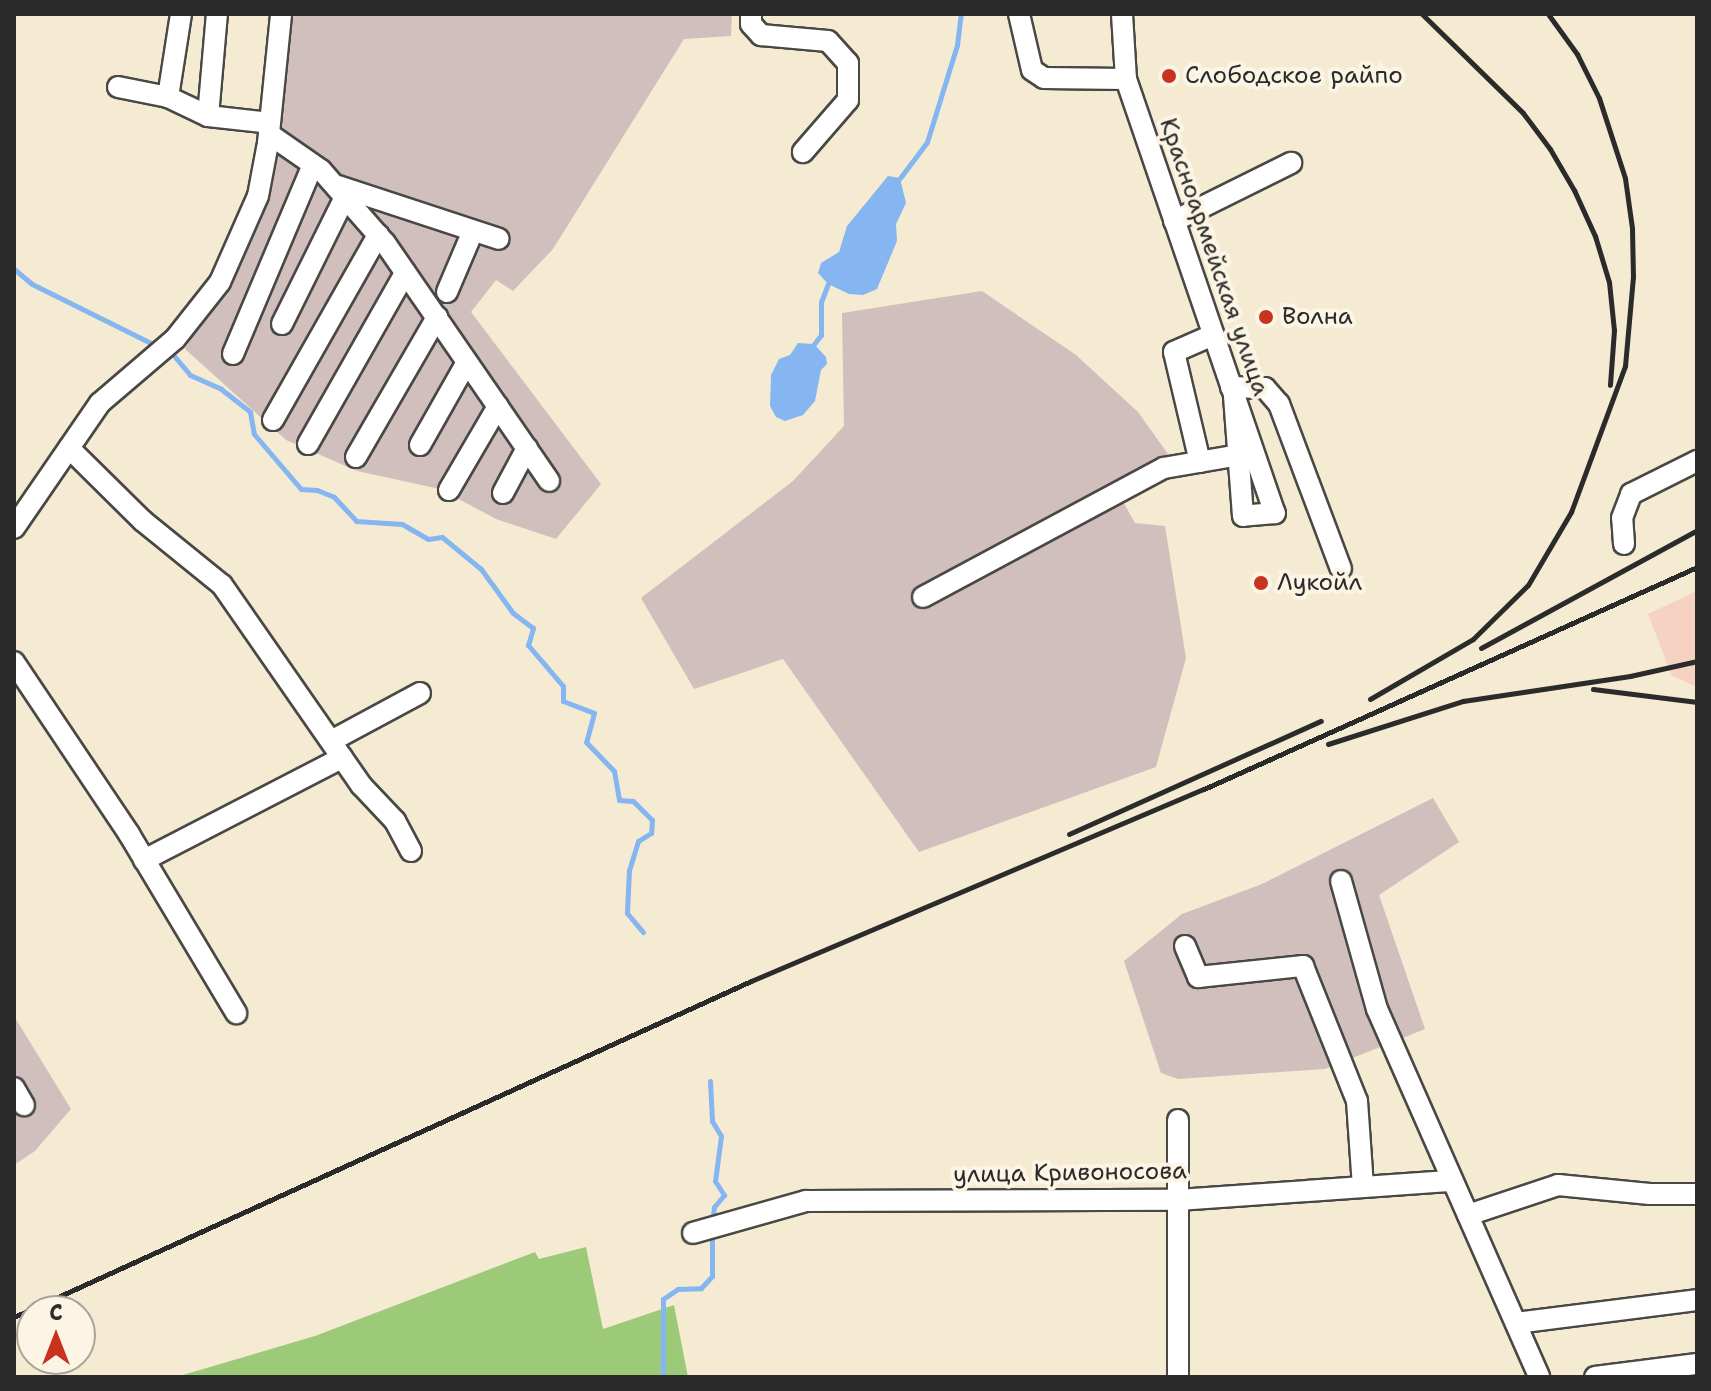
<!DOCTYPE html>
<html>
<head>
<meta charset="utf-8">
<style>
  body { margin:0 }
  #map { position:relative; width:1711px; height:1391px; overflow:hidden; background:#f5ebd3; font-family:"Shantell Sans",sans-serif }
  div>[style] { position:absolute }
  .built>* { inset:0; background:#f5d2c2 }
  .industrial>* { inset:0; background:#d1bfbd }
  .green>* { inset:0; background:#9dca78 }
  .water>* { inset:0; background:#85b6f1 }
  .stream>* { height:5px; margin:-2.5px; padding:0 2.5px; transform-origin:2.5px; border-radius:2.5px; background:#85b6f1 }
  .roads { filter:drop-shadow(2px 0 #494844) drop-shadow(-2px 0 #494844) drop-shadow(0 2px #494844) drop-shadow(0 -2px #494844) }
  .minor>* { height:20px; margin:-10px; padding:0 10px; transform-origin:10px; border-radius:10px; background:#fff }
  .rail>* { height:5px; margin:-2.5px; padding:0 2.5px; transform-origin:2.5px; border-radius:2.5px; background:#2b2b2b }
  .dots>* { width:22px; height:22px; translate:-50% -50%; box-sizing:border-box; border:4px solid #fcf5e5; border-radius:50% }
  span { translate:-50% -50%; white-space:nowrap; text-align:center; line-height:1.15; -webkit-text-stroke:8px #fcf5e5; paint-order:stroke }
  .poi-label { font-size:24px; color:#2b2b2b }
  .left { translate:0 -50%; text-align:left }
  .street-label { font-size:24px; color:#2b2b2b }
  .frame { position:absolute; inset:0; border:16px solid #2b2b2b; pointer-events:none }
  .north { position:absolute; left:16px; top:1295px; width:80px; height:80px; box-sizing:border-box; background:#fcf5e5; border:2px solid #a8a49b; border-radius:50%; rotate:0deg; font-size:22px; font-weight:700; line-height:32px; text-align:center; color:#2b2b2b }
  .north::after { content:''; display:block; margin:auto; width:28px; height:36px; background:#c8321e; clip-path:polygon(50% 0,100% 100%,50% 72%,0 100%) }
</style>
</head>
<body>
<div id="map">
  <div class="built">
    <i style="clip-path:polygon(1697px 591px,1697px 687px,1672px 676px,1648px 614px)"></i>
  </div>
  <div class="industrial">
    <i style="clip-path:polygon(293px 14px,732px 14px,731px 36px,684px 39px,553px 249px,513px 291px,496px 280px,471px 312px,601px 484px,556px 539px,496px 519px,440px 489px,357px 471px,286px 440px,185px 349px,249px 241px,267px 188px)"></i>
    <i style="clip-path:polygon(982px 291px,1076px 355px,1138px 412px,1168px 454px,1178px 474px,1121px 498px,1135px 523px,1165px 526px,1186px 658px,1156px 767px,919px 852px,783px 659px,694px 689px,641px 598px,793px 481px,844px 426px,842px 313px)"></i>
    <i style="clip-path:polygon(1433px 798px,1459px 842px,1379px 895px,1425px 1029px,1325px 1069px,1178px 1079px,1161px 1073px,1124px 961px,1182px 914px,1262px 884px)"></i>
    <i style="clip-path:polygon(14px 1016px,71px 1109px,35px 1151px,14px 1165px)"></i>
  </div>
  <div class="green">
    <i style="clip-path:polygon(586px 1247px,603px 1329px,674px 1305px,688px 1377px,176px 1377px,315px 1336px,535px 1252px,539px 1259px)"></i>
  </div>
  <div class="water">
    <i style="clip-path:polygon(888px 176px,900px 178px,906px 203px,896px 224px,897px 241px,877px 289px,863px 295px,849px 294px,828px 284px,818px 273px,821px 263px,839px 252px,847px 226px)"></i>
    <i style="clip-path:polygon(798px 343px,814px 344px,826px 357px,827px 364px,821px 370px,815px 401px,803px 415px,785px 421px,776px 417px,770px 406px,771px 375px,779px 359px,790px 355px)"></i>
  </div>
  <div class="stream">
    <i style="left:900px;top:178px;width:45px;rotate:-53.1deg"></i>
    <i style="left:927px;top:142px;width:102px;rotate:-72.8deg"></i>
    <i style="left:957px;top:45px;width:31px;rotate:-83deg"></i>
    <i style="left:14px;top:269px;width:23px;rotate:40deg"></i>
    <i style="left:32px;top:284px;width:140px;rotate:26.4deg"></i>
    <i style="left:814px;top:344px;width:11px;rotate:-52deg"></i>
    <i style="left:821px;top:335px;width:33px;rotate:-90deg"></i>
    <i style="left:821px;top:302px;width:19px;rotate:-69deg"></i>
    <i style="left:170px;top:351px;width:31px;rotate:50deg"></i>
    <i style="left:190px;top:375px;width:34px;rotate:24deg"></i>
    <i style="left:221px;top:389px;width:37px;rotate:38deg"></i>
    <i style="left:250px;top:412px;width:22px;rotate:80deg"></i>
    <i style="left:254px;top:434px;width:72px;rotate:49.5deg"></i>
    <i style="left:301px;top:489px;width:16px;rotate:4deg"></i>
    <i style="left:317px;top:490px;width:18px;rotate:22deg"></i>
    <i style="left:334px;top:497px;width:33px;rotate:47deg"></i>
    <i style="left:356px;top:521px;width:46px;rotate:3.7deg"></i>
    <i style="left:402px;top:524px;width:30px;rotate:30deg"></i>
    <i style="left:428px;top:539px;width:14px;rotate:-8deg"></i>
    <i style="left:442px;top:537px;width:50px;rotate:39.4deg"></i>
    <i style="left:481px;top:569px;width:54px;rotate:54deg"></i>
    <i style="left:513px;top:613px;width:25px;rotate:37deg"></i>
    <i style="left:533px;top:628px;width:18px;rotate:106deg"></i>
    <i style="left:528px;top:645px;width:54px;rotate:49.5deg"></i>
    <i style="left:563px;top:686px;width:15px;rotate:90deg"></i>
    <i style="left:563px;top:701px;width:33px;rotate:21deg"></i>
    <i style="left:594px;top:713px;width:30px;rotate:105deg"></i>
    <i style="left:586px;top:742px;width:40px;rotate:46deg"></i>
    <i style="left:614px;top:771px;width:29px;rotate:80deg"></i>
    <i style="left:619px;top:800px;width:14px;rotate:4deg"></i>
    <i style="left:633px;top:801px;width:27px;rotate:45deg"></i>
    <i style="left:652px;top:820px;width:13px;rotate:94deg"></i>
    <i style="left:651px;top:833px;width:15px;rotate:148deg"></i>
    <i style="left:638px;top:841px;width:30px;rotate:107deg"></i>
    <i style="left:629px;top:870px;width:43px;rotate:92.7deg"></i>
    <i style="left:627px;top:913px;width:25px;rotate:50deg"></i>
    <i style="left:710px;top:1081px;width:40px;rotate:87.1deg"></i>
    <i style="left:712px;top:1121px;width:17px;rotate:59deg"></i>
    <i style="left:721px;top:1136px;width:45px;rotate:97.6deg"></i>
    <i style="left:715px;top:1181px;width:17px;rotate:57deg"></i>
    <i style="left:724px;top:1195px;width:16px;rotate:130deg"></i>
    <i style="left:714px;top:1207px;width:16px;rotate:97deg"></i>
    <i style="left:663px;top:1377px;width:78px;rotate:-90deg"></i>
    <i style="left:663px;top:1299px;width:18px;rotate:-34deg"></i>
    <i style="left:678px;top:1289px;width:23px;rotate:-2deg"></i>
    <i style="left:701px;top:1288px;width:16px;rotate:-47deg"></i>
    <i style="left:712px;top:1276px;width:43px;rotate:-90deg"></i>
  </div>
  <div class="roads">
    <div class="minor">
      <i style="left:751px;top:14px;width:10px;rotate:90deg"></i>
      <i style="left:751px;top:24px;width:15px;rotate:48deg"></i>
      <i style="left:761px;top:35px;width:67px;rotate:5.1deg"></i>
      <i style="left:828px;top:41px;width:30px;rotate:48deg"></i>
      <i style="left:848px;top:63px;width:37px;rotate:90deg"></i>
      <i style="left:848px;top:100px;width:69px;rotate:130.9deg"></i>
      <i style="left:1019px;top:14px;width:57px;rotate:76.9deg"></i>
      <i style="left:1032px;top:70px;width:14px;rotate:34deg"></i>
      <i style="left:1044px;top:78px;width:82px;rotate:0.7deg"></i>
      <i style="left:1122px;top:14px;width:65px;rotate:86.5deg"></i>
      <i style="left:1126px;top:79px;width:459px;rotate:71.1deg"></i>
      <i style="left:1275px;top:513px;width:32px;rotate:175deg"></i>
      <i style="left:1243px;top:516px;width:121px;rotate:-94.3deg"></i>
      <i style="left:118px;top:87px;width:51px;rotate:11.3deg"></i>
      <i style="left:168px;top:97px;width:44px;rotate:25.4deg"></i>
      <i style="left:208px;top:116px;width:62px;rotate:6.4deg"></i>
      <i style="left:168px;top:97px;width:84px;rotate:-81.1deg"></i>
      <i style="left:208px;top:116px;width:102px;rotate:-85deg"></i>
      <i style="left:269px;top:134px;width:63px;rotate:34.7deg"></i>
      <i style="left:321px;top:170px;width:97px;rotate:48.8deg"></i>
      <i style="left:385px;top:243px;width:289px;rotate:55.4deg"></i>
      <i style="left:338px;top:186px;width:169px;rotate:18.2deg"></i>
      <i style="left:1174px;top:221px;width:131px;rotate:-26.4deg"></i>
      <i style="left:447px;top:292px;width:66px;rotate:-66.9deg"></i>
      <i style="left:282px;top:324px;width:142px;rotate:-63.6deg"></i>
      <i style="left:233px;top:354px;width:205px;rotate:-67.1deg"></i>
      <i style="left:1231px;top:387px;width:34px;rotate:2deg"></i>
      <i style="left:1265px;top:388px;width:21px;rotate:49deg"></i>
      <i style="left:1279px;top:404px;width:176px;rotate:69.4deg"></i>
      <i style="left:273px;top:420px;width:213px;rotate:-60.4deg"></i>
      <i style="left:308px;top:444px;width:197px;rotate:-60.4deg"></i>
      <i style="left:420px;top:445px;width:95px;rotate:-60.5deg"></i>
      <i style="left:69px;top:448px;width:104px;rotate:44.6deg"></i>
      <i style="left:143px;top:521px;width:102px;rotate:39deg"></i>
      <i style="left:222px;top:585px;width:244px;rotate:55.2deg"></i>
      <i style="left:361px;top:785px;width:50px;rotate:46.6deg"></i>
      <i style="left:395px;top:821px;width:34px;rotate:62deg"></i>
      <i style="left:356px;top:457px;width:162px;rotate:-59.9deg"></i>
      <i style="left:1200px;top:462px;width:113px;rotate:-103.3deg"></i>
      <i style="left:1174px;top:352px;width:43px;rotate:-23.6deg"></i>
      <i style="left:449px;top:490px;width:97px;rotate:-59.7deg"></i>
      <i style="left:503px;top:493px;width:51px;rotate:-61.9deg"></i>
      <i style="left:14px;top:528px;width:152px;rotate:-55.5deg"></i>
      <i style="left:100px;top:403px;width:99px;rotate:-40.5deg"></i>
      <i style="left:175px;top:339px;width:73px;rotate:-51.7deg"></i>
      <i style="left:220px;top:282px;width:94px;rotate:-66.2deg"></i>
      <i style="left:258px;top:196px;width:54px;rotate:-79.3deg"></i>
      <i style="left:268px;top:143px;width:130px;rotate:-84.2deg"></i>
      <i style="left:1624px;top:544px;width:26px;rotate:-94deg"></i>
      <i style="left:1622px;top:518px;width:26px;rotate:-69deg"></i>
      <i style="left:1631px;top:494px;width:74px;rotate:-26.6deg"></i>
      <i style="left:923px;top:597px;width:273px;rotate:-28.2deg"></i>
      <i style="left:1164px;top:468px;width:76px;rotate:-9.8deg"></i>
      <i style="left:14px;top:662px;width:207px;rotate:56.2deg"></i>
      <i style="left:129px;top:834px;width:209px;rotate:59.1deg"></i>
      <i style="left:331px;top:741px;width:101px;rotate:-28.3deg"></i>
      <i style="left:144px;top:860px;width:223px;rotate:-27.3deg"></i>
      <i style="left:1341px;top:881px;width:133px;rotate:74.3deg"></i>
      <i style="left:1377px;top:1009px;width:402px;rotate:66.2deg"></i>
      <i style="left:1185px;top:946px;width:34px;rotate:67deg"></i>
      <i style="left:1198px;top:977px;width:106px;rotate:-6deg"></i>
      <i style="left:1303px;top:966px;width:145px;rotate:68.2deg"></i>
      <i style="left:1357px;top:1101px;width:86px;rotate:86deg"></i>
      <i style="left:14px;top:1088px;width:20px;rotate:60deg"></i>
      <i style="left:1178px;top:1120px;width:257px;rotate:90deg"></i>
      <i style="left:1468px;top:1215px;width:95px;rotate:-18.4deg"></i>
      <i style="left:1558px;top:1185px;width:92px;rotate:5.6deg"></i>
      <i style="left:1650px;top:1194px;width:47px"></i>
      <i style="left:693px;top:1233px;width:117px;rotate:-15.8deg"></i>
      <i style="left:806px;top:1201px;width:372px;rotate:-0.2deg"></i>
      <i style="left:1178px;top:1200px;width:275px;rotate:-4deg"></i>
      <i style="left:1516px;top:1323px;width:182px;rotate:-7.2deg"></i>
      <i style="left:1595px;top:1377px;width:103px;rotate:-7.3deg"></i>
    </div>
  </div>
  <div class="rail">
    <i style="left:1422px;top:14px;width:141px;rotate:44.4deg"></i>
    <i style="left:1523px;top:113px;width:45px;rotate:53.1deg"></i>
    <i style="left:1550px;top:149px;width:48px;rotate:59.7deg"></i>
    <i style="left:1574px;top:190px;width:51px;rotate:65.5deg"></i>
    <i style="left:1595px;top:236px;width:48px;rotate:73.1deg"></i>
    <i style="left:1609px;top:282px;width:48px;rotate:84.1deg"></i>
    <i style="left:1614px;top:330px;width:55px;rotate:94.2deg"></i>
    <i style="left:1481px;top:648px;width:246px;rotate:-28.6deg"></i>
    <i style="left:1593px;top:689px;width:105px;rotate:7.1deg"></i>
    <i style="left:1370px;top:699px;width:119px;rotate:-30.2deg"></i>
    <i style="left:1473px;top:639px;width:77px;rotate:-44.5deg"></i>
    <i style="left:1528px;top:585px;width:85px;rotate:-59.5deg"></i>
    <i style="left:1571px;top:512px;width:156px;rotate:-69.7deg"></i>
    <i style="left:1625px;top:366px;width:89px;rotate:-84.9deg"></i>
    <i style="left:1633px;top:277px;width:49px;rotate:-91.2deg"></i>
    <i style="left:1632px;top:228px;width:50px;rotate:-98deg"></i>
    <i style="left:1625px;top:178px;width:84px;rotate:-108deg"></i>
    <i style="left:1599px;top:98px;width:49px;rotate:-116.6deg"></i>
    <i style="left:1577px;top:54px;width:49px;rotate:-125.9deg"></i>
    <i style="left:1328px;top:744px;width:142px;rotate:-17.7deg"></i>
    <i style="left:1463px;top:701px;width:169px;rotate:-8.5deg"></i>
    <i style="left:1630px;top:676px;width:69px;rotate:-12.6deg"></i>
    <i style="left:1069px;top:834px;width:276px;rotate:-24.2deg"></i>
    <i style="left:14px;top:1317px;width:810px;rotate:-24.51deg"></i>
    <i style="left:751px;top:981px;width:492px;rotate:-23deg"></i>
    <i style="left:1204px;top:789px;width:541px;rotate:-24.24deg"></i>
  </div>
  <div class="dots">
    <i style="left:1169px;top:76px;background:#c8321e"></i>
    <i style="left:1266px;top:317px;background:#c8321e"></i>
    <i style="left:1261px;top:583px;background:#c8321e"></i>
  </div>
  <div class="poi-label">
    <span class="left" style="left:1185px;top:76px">Слободское райпо</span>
    <span class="left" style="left:1282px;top:317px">Волна</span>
    <span class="left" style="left:1277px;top:583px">Лукойл</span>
  </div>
  <div class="street-label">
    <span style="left:1214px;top:257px;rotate:71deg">Красноармейская улица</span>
    <span style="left:1070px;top:1173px;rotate:-1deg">улица Кривоносова</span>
  </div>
  <div class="frame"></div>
  <div class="north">С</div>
</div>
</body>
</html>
